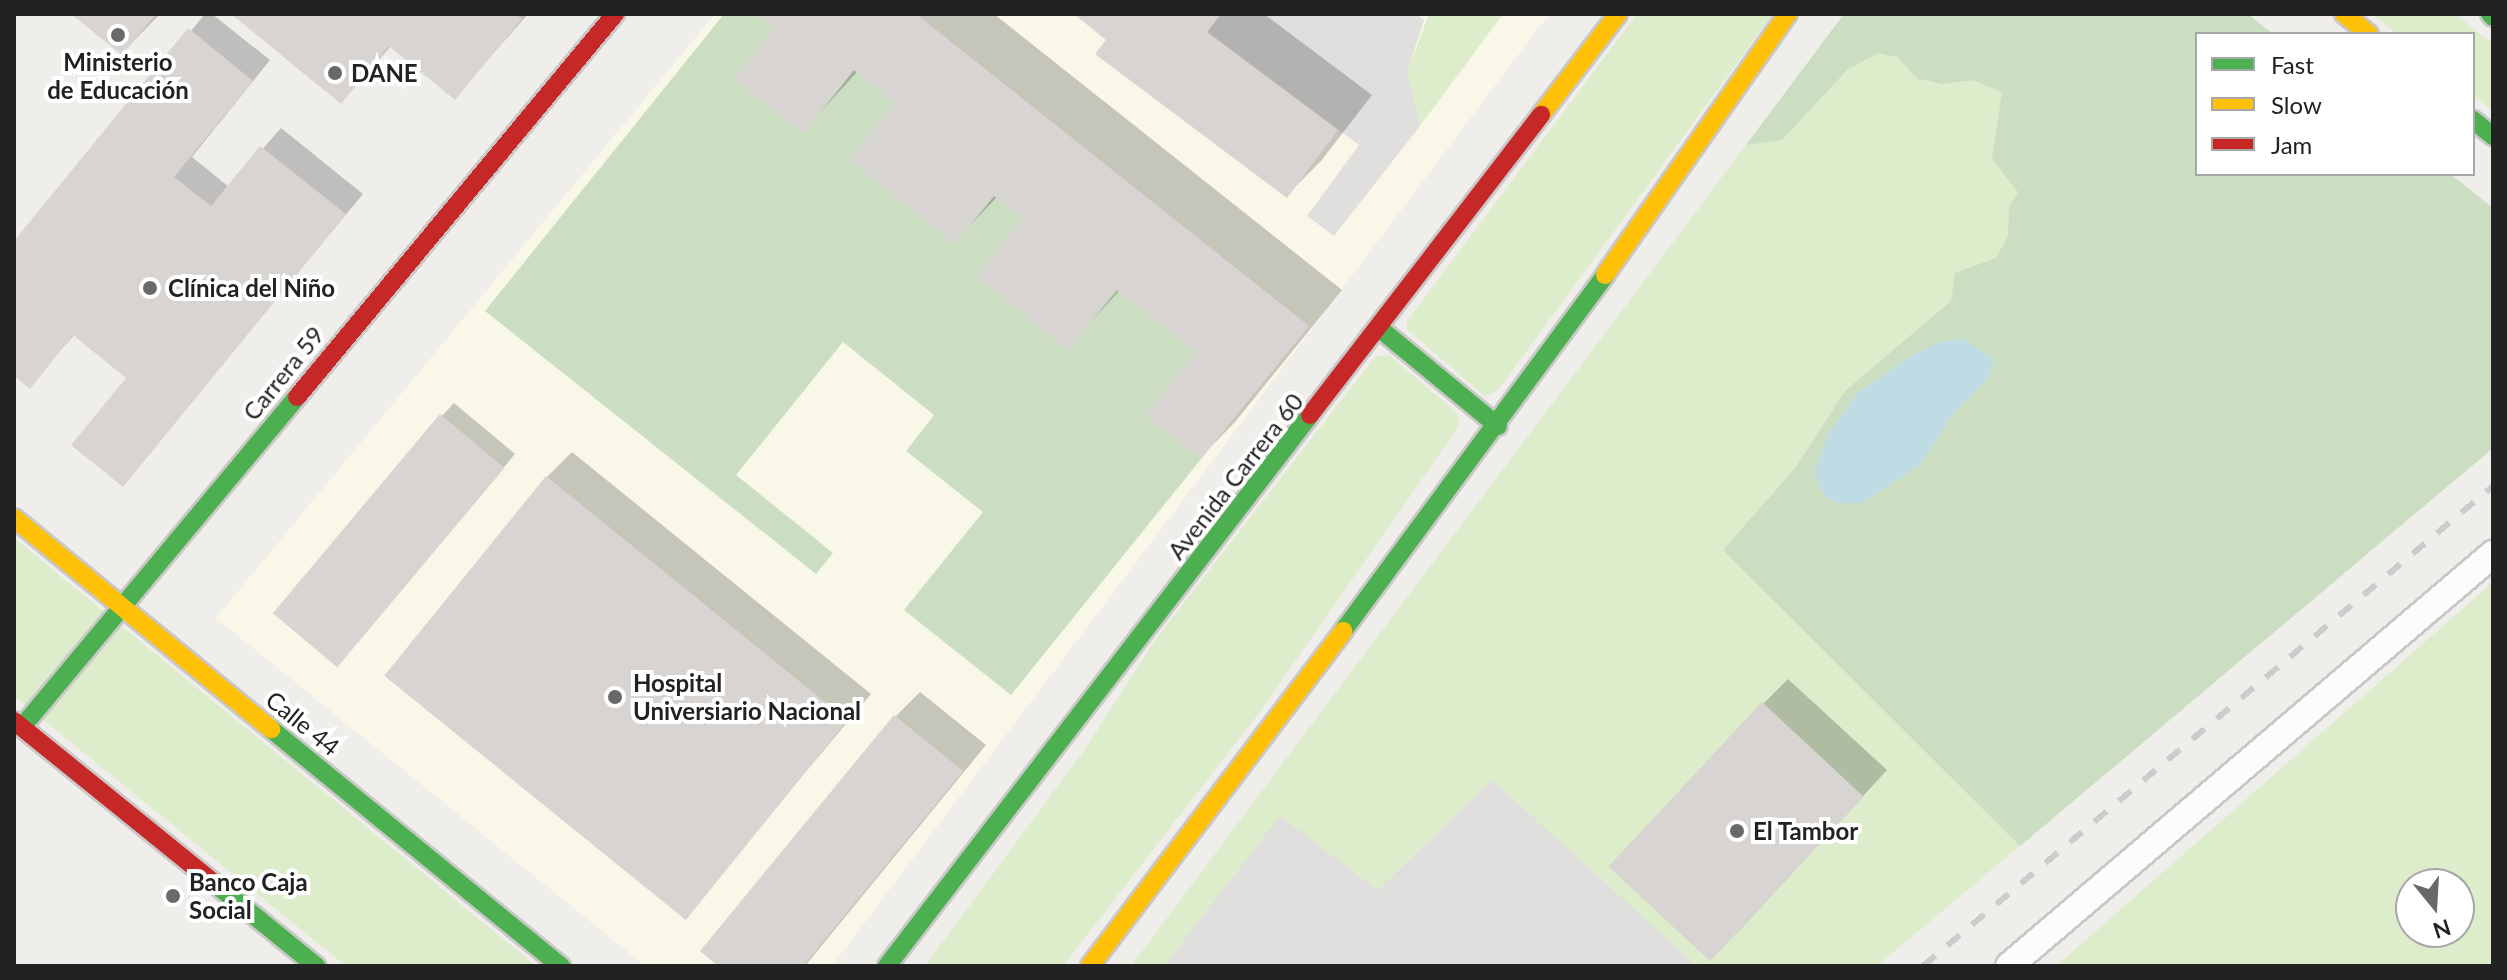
<!DOCTYPE html>
<html>
<head>
<meta charset="utf-8">
<style>
  body { margin:0 }
  #map { position:relative; width:2507px; height:980px; overflow:hidden; background:#f0eeeb; font-family:Lato,sans-serif }
  div>[style] { position:absolute }
  .education>* { inset:0; background:#f8f7e8 }
  .grass>* { inset:0; background:#ddeccb }
  .forest>* { inset:0; background:#cbdec1 }
  .parking>* { inset:0; background:#e0dfde }
  .water>* { inset:0; background:#bfdbe3 }
  .shadow>* { inset:0; background:#0003 }
  .building>* { inset:0; background:#d7d4d2; transform-origin:0 0 }
  .roads { filter:drop-shadow(2px 0 #c9c8c7) drop-shadow(-2px 0 #c9c8c7) drop-shadow(0 2px #c9c8c7) drop-shadow(0 -2px #c9c8c7) }
  .street>* { height:26px; margin:-13px; padding:0 13px; transform-origin:13px; border-radius:13px; background:#fdfcfc }
  .fast>* { height:18px; margin:-9px; padding:0 9px; transform-origin:9px; border-radius:9px; background:#4caf50 }
  .slow>* { height:18px; margin:-9px; padding:0 9px; transform-origin:9px; border-radius:9px; background:#ffc107 }
  .jam>* { height:18px; margin:-9px; padding:0 9px; transform-origin:9px; border-radius:9px; background:#c62828 }
  .rail>* { height:6px; margin-top:-3px; transform-origin:0; background:repeating-linear-gradient(90deg,#ccc 0 16px,transparent 0 32px) }
  .dots>* { width:22px; height:22px; translate:-50% -50%; box-sizing:border-box; border:4px solid #fff; border-radius:50% }
  span { translate:-50% -50%; white-space:nowrap; text-align:center; line-height:1.15; -webkit-text-stroke:8px #fff; paint-order:stroke }
  .poi-label { font-size:24px; color:#222; font-weight:700 }
  .left { translate:0 -50%; text-align:left }
  .street-label { font-size:24px; color:#222 }
  .frame { position:absolute; inset:0; border:16px solid #222; pointer-events:none }
  .legend { position:absolute; left:2195px; top:32px; width:280px; height:144px; box-sizing:border-box; background:#fff; border:2px solid #a7a7a7; margin:0; padding:10px 14px; list-style:none; font-size:24px; color:#222 }
  .legend li { display:flex; align-items:center; gap:16px; height:40px }
  .legend b { width:40px; border:2px solid #a7a7a7 }
  .north { position:absolute; left:2395px; top:868px; width:80px; height:80px; box-sizing:border-box; background:#fff; border:2px solid #a7a7a7; border-radius:50%; rotate:162deg; font-size:22px; font-weight:700; line-height:32px; text-align:center; color:#222 }
  .north::after { content:''; display:block; margin:auto; width:28px; height:36px; background:#6a6968; clip-path:polygon(50% 0,100% 100%,50% 72%,0 100%) }
</style>
</head>
<body>
<div id="map">
  <div class="education">
    <i style="clip-path:polygon(715px 14px,1549px 14px,832px 966px,645px 966px,216px 618px)"></i>
  </div>
  <div class="grass">
    <i style="clip-path:polygon(1429px 14px,1503px 14px,1420px 126px,1407px 72px)"></i>
    <i style="clip-path:polygon(1637px 14px,1773px 14px,1498px 390px,1484px 396px,1407px 329px,1407px 321px)"></i>
    <i style="clip-path:polygon(1844px 14px,2248px 14px,2273px 34px,2197px 34px,2197px 174px,2450px 174px,2493px 208px,2493px 448px,1877px 966px,1131px 966px)"></i>
    <i style="clip-path:polygon(2372px 14px,2455px 14px,2493px 44px,2493px 112px,2473px 95px,2473px 34px,2397px 34px)"></i>
    <i style="clip-path:polygon(1389px 355px,1458px 414px,1459px 426px,1259px 713px,1063px 966px,925px 966px,1085px 749px,1158px 636px,1375px 357px)"></i>
    <i style="clip-path:polygon(14px 538px,536px 966px,346px 966px,14px 696px)"></i>
    <i style="clip-path:polygon(evenodd,2493px 582px,2493px 966px,2056px 966px,2493px 582px,2459px 884px,2459px 932px,2411px 932px,2411px 884px,2459px 884px)"></i>
  </div>
  <div class="forest">
    <i style="clip-path:polygon(724px 14px,757px 14px,775px 28px,734px 79px,854px 70px,895px 103px,849px 160px,994px 196px,1023px 218px,977px 276px,1068px 349px,1117px 290px,1196px 352px,1146px 415px,1201px 459px,1011px 695px,904px 610px,983px 512px,906px 451px,934px 415px,843px 342px,736px 475px,833px 553px,816px 574px,485px 311px)"></i>
    <i style="clip-path:polygon(1844px 14px,2248px 14px,2273px 34px,2197px 34px,2197px 174px,2450px 174px,2493px 208px,2493px 448px,2020px 846px,1723px 550px,1796px 467px,1845px 391px,1951px 301px,1955px 273px,1996px 258px,2008px 236px,2009px 208px,2018px 192px,1992px 159px,2002px 92px,1972px 80px,1943px 84px,1918px 79px,1897px 57px,1878px 53px,1847px 70px,1782px 140px,1746px 145px)"></i>
  </div>
  <div class="parking">
    <i style="clip-path:polygon(1221px 14px,1416px 14px,1424px 20px,1407px 72px,1420px 126px,1334px 236px,1307px 216px,1359px 145px,1207px 32px)"></i>
    <i style="clip-path:polygon(1492px 780px,1697px 966px,1164px 966px,1280px 816px,1378px 890px)"></i>
  </div>
  <div class="water">
    <i style="clip-path:polygon(1964px 339px,1994px 360px,1988px 378px,1954px 413px,1920px 465px,1862px 503px,1836px 503px,1823px 494px,1814px 472px,1829px 433px,1858px 393px,1913px 355px,1942px 341px)"></i>
  </div>
  <div class="shadow">
    <i style="clip-path:polygon(74px 14px,160px 14px,122px 53px)"></i>
    <i style="clip-path:polygon(205px 14px,212px 14px,270px 60px,192px 157px,229px 187px,281px 128px,363px 194px,123px 484px,129px 377px,75px 334px,29px 386px,14px 374px,14px 244px)"></i>
    <i style="clip-path:polygon(234px 14px,528px 14px,455px 97px,392px 45px,341px 102px)"></i>
    <i style="clip-path:polygon(760px 14px,994px 14px,1342px 290px,1235px 422px,1201px 457px,1198px 352px,1120px 290px,1068px 347px,1025px 218px,998px 196px,955px 241px,898px 102px,858px 71px,803px 131px,778px 28px)"></i>
    <i style="clip-path:polygon(1077px 14px,1264px 14px,1372px 95px,1321px 161px,1287px 195px)"></i>
    <i style="clip-path:polygon(454px 403px,515px 454px,348px 652px,442px 416px)"></i>
    <i style="clip-path:polygon(572px 452px,871px 694px,685px 916px,547px 477px)"></i>
    <i style="clip-path:polygon(1788px 679px,1887px 770px,1737px 933px,1763px 704px)"></i>
    <i style="clip-path:polygon(920px 692px,986px 745px,805px 966px,721px 966px,895px 717px)"></i>
  </div>
  <div class="building">
    <i style="clip-path:polygon(71px 14px,156px 14px,122px 55px)"></i>
    <i style="clip-path:polygon(231px 14px,516px 14px,522px 19px,455px 100px,389px 46px,341px 104px)"></i>
    <i style="clip-path:polygon(757px 14px,916px 14px,1309px 326px,1201px 459px,1145px 415px,1196px 352px,1117px 290px,1068px 350px,976px 276px,1023px 218px,994px 196px,955px 244px,849px 160px,895px 103px,854px 70px,803px 134px,734px 79px,775px 28px)"></i>
    <i style="clip-path:polygon(1074px 14px,1221px 14px,1207px 32px,1338px 130px,1287px 198px,1095px 54px,1106px 40px)"></i>
    <i style="clip-path:polygon(188px 28px,253px 81px,174px 177px,211px 206px,260px 146px,346px 214px,123px 487px,71px 445px,126px 378px,73px 335px,30px 389px,14px 376px,14px 241px)"></i>
    <i style="left:440px;top:414px;width:84px;height:260px;rotate:40deg"></i>
    <i style="left:546px;top:476px;width:388px;height:257px;rotate:39deg"></i>
    <i style="left:1762px;top:702px;width:139px;height:225px;rotate:43deg"></i>
    <i style="clip-path:polygon(894px 715px,963px 771px,803px 966px,718px 966px,700px 951px)"></i>
  </div>
  <div class="roads">
    <div class="street">
      <i style="left:2009px;top:966px;width:636px;rotate:-40.41deg"></i>
    </div>
    <div class="fast">
      <i style="left:2490px;top:14px;width:4px;rotate:45deg"></i>
      <i style="left:2473px;top:120px;width:26px;rotate:39deg"></i>
      <i style="left:1379px;top:328px;width:154px;rotate:39.5deg"></i>
      <i style="left:1343px;top:631px;width:442px;rotate:-53.6deg"></i>
      <i style="left:22px;top:727px;width:430px;rotate:-50.2deg"></i>
      <i style="left:271px;top:729px;width:375px;rotate:39.3deg"></i>
      <i style="left:214px;top:883px;width:132px;rotate:39.1deg"></i>
      <i style="left:887px;top:966px;width:695px;rotate:-52.49deg"></i>
    </div>
    <div class="slow">
      <i style="left:2344px;top:14px;width:32px;rotate:39deg"></i>
      <i style="left:1541px;top:115px;width:127px;rotate:-52.7deg"></i>
      <i style="left:1605px;top:275px;width:319px;rotate:-55deg"></i>
      <i style="left:14px;top:518px;width:333px;rotate:39.4deg"></i>
      <i style="left:1090px;top:966px;width:420px;rotate:-52.9deg"></i>
    </div>
    <div class="jam">
      <i style="left:297px;top:397px;width:498px;rotate:-50.3deg"></i>
      <i style="left:1310px;top:415px;width:379px;rotate:-52.4deg"></i>
      <i style="left:14px;top:721px;width:257px;rotate:39deg"></i>
    </div>
  </div>
  <div class="rail">
    <i style="left:1923px;top:966px;width:745px;rotate:-40.1deg"></i>
  </div>
  <div class="dots">
    <i style="left:118px;top:35px;background:#6a6968"></i>
    <i style="left:335px;top:73px;background:#6a6968"></i>
    <i style="left:150px;top:288px;background:#6a6968"></i>
    <i style="left:615px;top:697px;background:#6a6968"></i>
    <i style="left:1737px;top:831px;background:#6a6968"></i>
    <i style="left:173px;top:896px;background:#6a6968"></i>
  </div>
  <div class="poi-label">
    <span style="left:118px;top:76px">Ministerio<br>de Educación</span>
    <span class="left" style="left:351px;top:73px">DANE</span>
    <span class="left" style="left:168px;top:288px">Clínica del Niño</span>
    <span class="left" style="left:633px;top:697px">Hospital<br>Universiario Nacional</span>
    <span class="left" style="left:1753px;top:831px">El Tambor</span>
    <span class="left" style="left:189px;top:896px">Banco Caja<br>Social</span>
  </div>
  <div class="street-label">
    <span style="left:283px;top:373px;rotate:-51deg">Carrera 59</span>
    <span style="left:1235px;top:476px;rotate:-52deg">Avenida Carrera 60</span>
    <span style="left:303px;top:723px;rotate:39deg">Calle 44</span>
  </div>
  <div class="frame"></div>
  <ul class="legend">
  <li><b style="height:10px;background:#4caf50"></b>Fast</li>
  <li><b style="height:10px;background:#ffc107"></b>Slow</li>
  <li><b style="height:10px;background:#c62828"></b>Jam</li>
  </ul>
  <div class="north">N</div>
</div>
</body>
</html>
